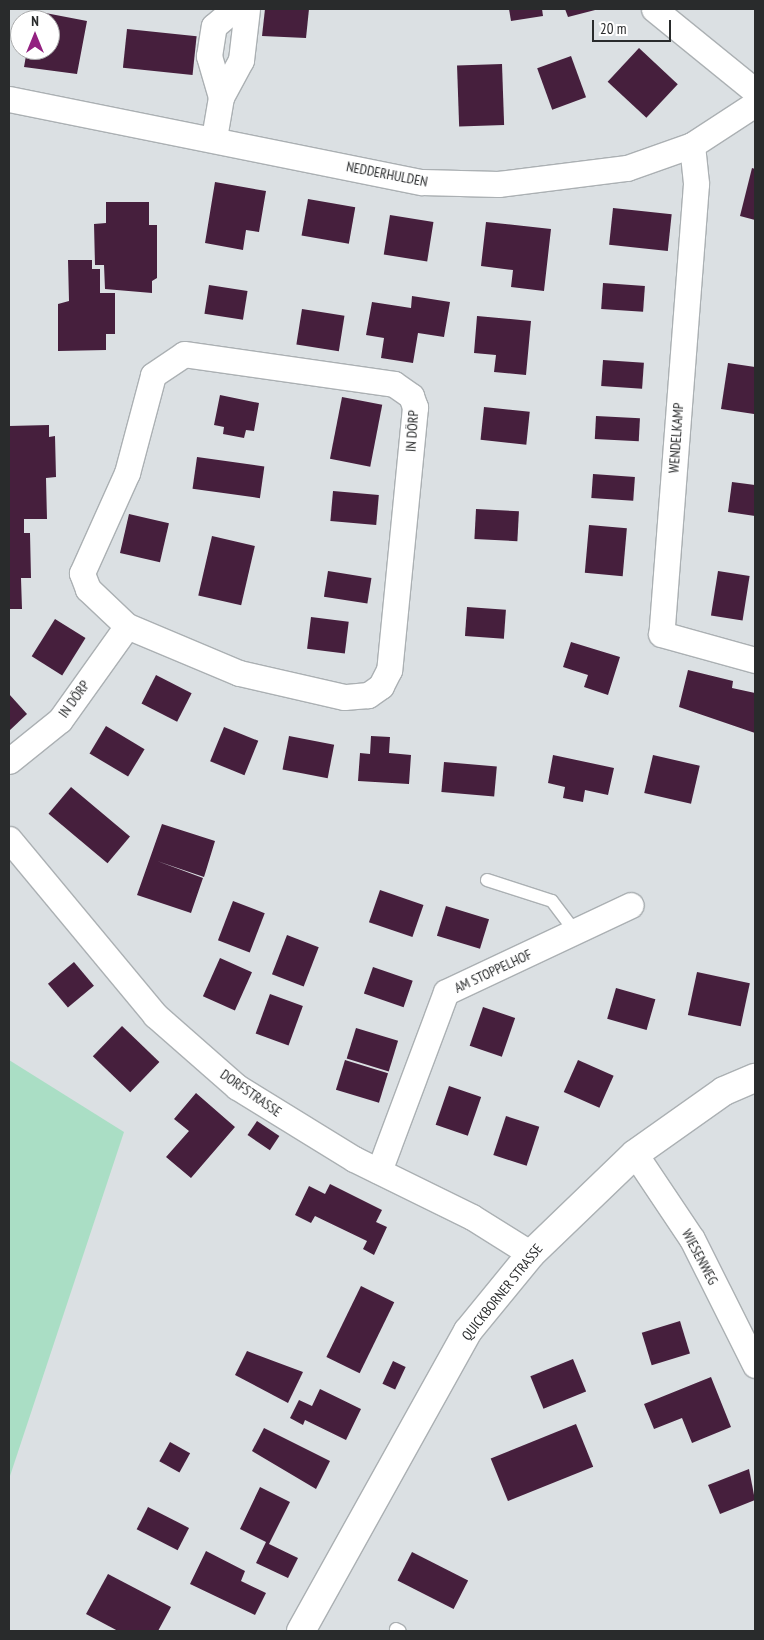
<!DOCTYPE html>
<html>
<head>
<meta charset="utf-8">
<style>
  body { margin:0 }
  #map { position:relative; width:764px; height:1640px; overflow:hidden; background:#dbe0e3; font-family:"PT Sans Narrow",sans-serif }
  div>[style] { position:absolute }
  .green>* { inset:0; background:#aadec5 }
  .building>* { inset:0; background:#461f3d; transform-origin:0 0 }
  .roads { filter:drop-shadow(1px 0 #abb0b3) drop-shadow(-1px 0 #abb0b3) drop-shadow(0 1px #abb0b3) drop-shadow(0 -1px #abb0b3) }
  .service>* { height:12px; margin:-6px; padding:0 6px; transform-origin:6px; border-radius:6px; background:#fff }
  .minor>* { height:25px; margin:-12.5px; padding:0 12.5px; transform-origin:12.5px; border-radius:12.5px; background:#fff }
  .secondary>* { height:28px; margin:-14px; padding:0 14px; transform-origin:14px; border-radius:14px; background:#fff }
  span { translate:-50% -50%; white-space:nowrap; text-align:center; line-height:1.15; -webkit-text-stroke:5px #fff; paint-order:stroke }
  .street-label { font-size:14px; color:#292b2c }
  .frame { position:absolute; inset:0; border:10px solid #292b2c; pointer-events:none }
  .north { position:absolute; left:10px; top:10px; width:50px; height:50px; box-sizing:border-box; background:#fff; border:1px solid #a9aaab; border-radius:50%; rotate:0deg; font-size:14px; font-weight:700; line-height:20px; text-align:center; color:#292b2c }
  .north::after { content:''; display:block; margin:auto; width:18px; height:22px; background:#932180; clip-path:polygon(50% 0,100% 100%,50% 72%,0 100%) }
  .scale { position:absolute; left:592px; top:20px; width:79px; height:22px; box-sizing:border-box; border:2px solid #292b2c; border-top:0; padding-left:6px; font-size:15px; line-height:18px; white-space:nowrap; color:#292b2c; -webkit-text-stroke:4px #fff; paint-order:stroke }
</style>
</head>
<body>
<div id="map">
  <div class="green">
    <i style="clip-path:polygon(9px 1060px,124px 1132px,9px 1479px)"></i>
  </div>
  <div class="building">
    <i style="clip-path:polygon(265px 9px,309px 9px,306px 38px,262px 36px)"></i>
    <i style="clip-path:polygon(509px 9px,542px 9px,543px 16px,511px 21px)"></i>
    <i style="clip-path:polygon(565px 9px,599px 9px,568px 17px)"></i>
    <i style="clip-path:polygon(35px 11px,87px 21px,77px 74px,24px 67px,27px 50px,50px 50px,50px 20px,33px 20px)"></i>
    <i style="left:127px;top:29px;width:70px;height:39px;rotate:6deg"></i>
    <i style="left:639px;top:48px;width:53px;height:46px;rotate:43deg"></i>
    <i style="left:571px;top:56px;width:44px;height:36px;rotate:70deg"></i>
    <i style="left:502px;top:64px;width:61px;height:45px;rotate:88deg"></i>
    <i style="clip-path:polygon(752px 168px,755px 169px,755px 220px,740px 216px)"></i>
    <i style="clip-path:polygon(215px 182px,266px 191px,259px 232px,246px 230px,243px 250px,205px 243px)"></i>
    <i style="left:308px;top:199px;width:48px;height:37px;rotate:10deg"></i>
    <i style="clip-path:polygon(106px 202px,149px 202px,149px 225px,157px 225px,157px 278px,152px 281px,152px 293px,105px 289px,104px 265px,95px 265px,94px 224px,106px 223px)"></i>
    <i style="left:613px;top:208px;width:59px;height:37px;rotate:6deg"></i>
    <i style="left:390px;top:215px;width:44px;height:40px;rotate:9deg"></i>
    <i style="clip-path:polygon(486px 222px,551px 229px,544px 291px,511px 287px,513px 270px,481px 266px)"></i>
    <i style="clip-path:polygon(68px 260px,92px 260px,92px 269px,100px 269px,100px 293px,115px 293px,115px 334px,106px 334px,106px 350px,58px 351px,58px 304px,69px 301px)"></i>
    <i style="left:603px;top:283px;width:42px;height:26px;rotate:4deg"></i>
    <i style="left:209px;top:285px;width:39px;height:29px;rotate:9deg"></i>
    <i style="clip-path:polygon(412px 296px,450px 302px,444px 337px,418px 333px,413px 363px,381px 358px,384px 338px,366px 335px,372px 302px,411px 308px)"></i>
    <i style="left:302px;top:309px;width:43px;height:36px;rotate:9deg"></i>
    <i style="clip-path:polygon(477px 316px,531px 321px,526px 375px,494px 372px,496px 355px,474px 353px)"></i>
    <i style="left:603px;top:360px;width:41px;height:26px;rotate:4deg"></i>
    <i style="clip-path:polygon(728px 363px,755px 367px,754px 414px,721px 409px)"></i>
    <i style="clip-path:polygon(220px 395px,259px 403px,254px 431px,246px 430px,244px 438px,223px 434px,224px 427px,214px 425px)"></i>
    <i style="left:342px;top:397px;width:41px;height:63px;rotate:11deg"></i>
    <i style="left:484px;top:407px;width:46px;height:33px;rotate:6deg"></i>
    <i style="left:596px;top:416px;width:44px;height:23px;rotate:3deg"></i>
    <i style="clip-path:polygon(49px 425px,49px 437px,55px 436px,56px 477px,46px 478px,47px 519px,24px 519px,24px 533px,30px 533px,31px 578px,21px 578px,22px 609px,9px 609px,9px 426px)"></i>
    <i style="left:197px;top:457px;width:68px;height:32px;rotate:8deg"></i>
    <i style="left:593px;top:474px;width:42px;height:24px;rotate:4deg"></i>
    <i style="clip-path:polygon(732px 482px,755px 485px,755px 516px,728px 512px)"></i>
    <i style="left:333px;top:491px;width:46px;height:30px;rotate:5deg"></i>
    <i style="left:476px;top:509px;width:43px;height:30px;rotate:3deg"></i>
    <i style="left:129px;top:514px;width:41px;height:40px;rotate:13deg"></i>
    <i style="left:589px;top:525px;width:38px;height:48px;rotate:5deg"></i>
    <i style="left:212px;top:536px;width:44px;height:61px;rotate:13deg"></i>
    <i style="left:328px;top:571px;width:44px;height:26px;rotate:9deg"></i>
    <i style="left:718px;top:571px;width:32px;height:45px;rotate:9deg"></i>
    <i style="left:467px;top:607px;width:39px;height:29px;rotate:4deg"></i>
    <i style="left:311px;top:617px;width:38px;height:32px;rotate:7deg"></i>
    <i style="left:55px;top:619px;width:36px;height:44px;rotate:32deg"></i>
    <i style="clip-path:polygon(571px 642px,620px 657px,608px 695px,584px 687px,588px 675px,563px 667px)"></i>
    <i style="clip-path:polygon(688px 670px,733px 681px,732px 688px,755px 693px,755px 733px,679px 707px)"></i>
    <i style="left:156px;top:675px;width:40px;height:32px;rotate:27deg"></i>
    <i style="clip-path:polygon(9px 694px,27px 714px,9px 731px)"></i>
    <i style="left:106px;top:726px;width:45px;height:32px;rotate:31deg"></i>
    <i style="left:224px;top:727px;width:37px;height:37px;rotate:22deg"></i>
    <i style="left:289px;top:736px;width:46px;height:34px;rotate:11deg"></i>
    <i style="clip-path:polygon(371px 736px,390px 737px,389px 753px,411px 755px,409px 784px,358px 781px,360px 753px,370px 754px)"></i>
    <i style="clip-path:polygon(553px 755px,614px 768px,608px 795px,585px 790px,583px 802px,563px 798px,565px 787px,548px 783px)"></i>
    <i style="left:653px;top:755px;width:48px;height:39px;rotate:13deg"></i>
    <i style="left:444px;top:762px;width:53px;height:30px;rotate:5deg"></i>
    <i style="left:71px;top:787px;width:77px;height:35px;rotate:40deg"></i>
    <i style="clip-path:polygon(162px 824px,215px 841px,204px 877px,157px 861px,203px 878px,191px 913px,137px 895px)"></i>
    <i style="left:380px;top:890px;width:46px;height:34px;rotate:19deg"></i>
    <i style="left:233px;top:901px;width:34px;height:42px;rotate:21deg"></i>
    <i style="left:446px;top:906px;width:45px;height:31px;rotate:17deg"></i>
    <i style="left:287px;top:935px;width:34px;height:42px;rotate:21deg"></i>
    <i style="left:220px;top:958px;width:35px;height:42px;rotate:24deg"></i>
    <i style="left:74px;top:962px;width:31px;height:34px;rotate:50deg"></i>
    <i style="left:373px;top:967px;width:42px;height:28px;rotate:19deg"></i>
    <i style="left:697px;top:972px;width:54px;height:44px;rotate:12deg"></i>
    <i style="left:616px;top:988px;width:41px;height:32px;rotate:16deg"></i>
    <i style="left:270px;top:994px;width:35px;height:42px;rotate:20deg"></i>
    <i style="left:483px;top:1007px;width:34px;height:41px;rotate:19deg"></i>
    <i style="left:122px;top:1026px;width:52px;height:42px;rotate:44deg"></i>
    <i style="left:356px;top:1028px;width:44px;height:32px;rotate:17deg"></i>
    <i style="left:345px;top:1060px;width:45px;height:31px;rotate:17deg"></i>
    <i style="left:578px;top:1060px;width:39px;height:35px;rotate:24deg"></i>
    <i style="left:449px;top:1086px;width:34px;height:41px;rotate:19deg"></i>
    <i style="clip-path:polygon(196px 1093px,235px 1127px,191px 1178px,166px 1157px,189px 1131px,174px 1119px)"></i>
    <i style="left:506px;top:1116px;width:35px;height:41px;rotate:18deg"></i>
    <i style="left:257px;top:1121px;width:27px;height:17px;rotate:34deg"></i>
    <i style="clip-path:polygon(330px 1184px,382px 1210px,376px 1222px,387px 1227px,374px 1255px,363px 1249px,367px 1241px,315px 1216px,311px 1223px,295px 1215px,309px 1186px,325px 1194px)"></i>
    <i style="left:361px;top:1286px;width:37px;height:79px;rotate:26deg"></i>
    <i style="left:680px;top:1321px;width:34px;height:40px;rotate:73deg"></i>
    <i style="clip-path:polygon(247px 1351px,303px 1372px,288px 1403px,235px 1375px)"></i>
    <i style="left:573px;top:1359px;width:35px;height:46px;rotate:68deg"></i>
    <i style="left:393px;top:1361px;width:14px;height:25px;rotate:25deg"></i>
    <i style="clip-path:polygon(711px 1377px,731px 1427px,692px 1443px,682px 1418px,654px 1429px,644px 1404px)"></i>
    <i style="clip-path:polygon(320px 1389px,361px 1409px,346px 1440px,305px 1420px,303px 1425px,290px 1418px,299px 1400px,312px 1406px)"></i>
    <i style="left:576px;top:1424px;width:46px;height:92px;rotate:68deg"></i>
    <i style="clip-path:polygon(264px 1428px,330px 1461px,316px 1489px,252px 1451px)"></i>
    <i style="left:170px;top:1442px;width:23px;height:22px;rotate:29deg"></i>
    <i style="clip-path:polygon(749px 1469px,755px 1500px,720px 1514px,708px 1485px)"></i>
    <i style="clip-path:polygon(260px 1487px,290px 1502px,269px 1544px,298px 1558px,288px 1578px,256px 1563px,266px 1542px,240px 1529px)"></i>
    <i style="left:148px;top:1507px;width:46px;height:25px;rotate:27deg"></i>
    <i style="clip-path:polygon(206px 1551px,245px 1571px,241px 1581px,266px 1593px,255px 1615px,190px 1584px)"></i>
    <i style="left:412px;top:1552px;width:63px;height:32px;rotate:27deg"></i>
    <i style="clip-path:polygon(108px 1574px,171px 1607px,158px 1631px,118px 1631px,86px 1614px)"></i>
  </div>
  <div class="roads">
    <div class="service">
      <i style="left:487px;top:880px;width:68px;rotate:17.9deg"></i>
      <i style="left:552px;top:901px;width:39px;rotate:53deg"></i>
      <i style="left:396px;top:1629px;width:4px;rotate:27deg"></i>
    </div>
    <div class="minor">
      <i style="left:654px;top:9px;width:130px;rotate:39.1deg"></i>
      <i style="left:221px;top:97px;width:43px;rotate:-106.3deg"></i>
      <i style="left:209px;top:56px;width:30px;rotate:-81deg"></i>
      <i style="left:214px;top:26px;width:26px;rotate:-40deg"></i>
      <i style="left:9px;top:99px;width:421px;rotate:11.4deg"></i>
      <i style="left:422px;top:182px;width:76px;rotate:1.5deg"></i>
      <i style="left:498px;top:184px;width:130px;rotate:-7.1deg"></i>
      <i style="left:627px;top:168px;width:69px;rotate:-19.5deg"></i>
      <i style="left:692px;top:145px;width:75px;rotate:-33.1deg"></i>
      <i style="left:214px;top:138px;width:42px;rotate:-80.3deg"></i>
      <i style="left:221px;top:97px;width:42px;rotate:-61.6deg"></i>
      <i style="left:241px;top:60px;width:51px;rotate:-83.3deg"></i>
      <i style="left:692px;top:145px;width:39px;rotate:84deg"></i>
      <i style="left:696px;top:184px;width:451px;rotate:94.4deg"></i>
      <i style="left:661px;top:634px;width:98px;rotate:15.5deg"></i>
      <i style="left:184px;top:354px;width:212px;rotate:8.1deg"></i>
      <i style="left:394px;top:384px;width:21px;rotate:35deg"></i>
      <i style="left:411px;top:396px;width:12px;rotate:70deg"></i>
      <i style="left:415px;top:407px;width:264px;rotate:95.6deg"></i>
      <i style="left:389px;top:670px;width:18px;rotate:117deg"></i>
      <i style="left:381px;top:686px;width:16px;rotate:145deg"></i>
      <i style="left:368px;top:695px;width:24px;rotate:175deg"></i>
      <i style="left:344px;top:697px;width:108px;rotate:-167.1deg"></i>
      <i style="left:239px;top:673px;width:121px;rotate:-157.2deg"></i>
      <i style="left:127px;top:626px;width:54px;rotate:-136.5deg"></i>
      <i style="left:88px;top:589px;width:17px;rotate:-111deg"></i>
      <i style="left:82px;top:573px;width:110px;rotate:-65.8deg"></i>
      <i style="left:127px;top:473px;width:101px;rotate:-75.1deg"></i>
      <i style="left:153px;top:375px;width:37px;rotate:-34deg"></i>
      <i style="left:9px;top:761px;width:65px;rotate:-38.8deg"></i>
      <i style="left:60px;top:720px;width:115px;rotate:-54.5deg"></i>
      <i style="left:9px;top:839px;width:229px;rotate:50.3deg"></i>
      <i style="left:155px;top:1015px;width:109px;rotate:41.3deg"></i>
      <i style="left:237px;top:1087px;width:137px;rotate:31.6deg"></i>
      <i style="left:354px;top:1159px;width:131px;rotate:26.2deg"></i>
      <i style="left:472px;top:1217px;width:70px;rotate:32.1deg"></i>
      <i style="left:635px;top:1154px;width:102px;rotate:56.2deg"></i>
      <i style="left:692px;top:1239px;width:141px;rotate:63.4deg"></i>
      <i style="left:379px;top:1171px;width:191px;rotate:-69.5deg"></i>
      <i style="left:446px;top:992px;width:204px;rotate:-25.2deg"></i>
    </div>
    <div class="secondary">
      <i style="left:301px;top:1631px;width:343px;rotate:-60.9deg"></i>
      <i style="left:468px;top:1331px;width:99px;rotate:-50.7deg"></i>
      <i style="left:531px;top:1254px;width:144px;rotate:-43.9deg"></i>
      <i style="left:635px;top:1154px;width:109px;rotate:-35.3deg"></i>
      <i style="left:724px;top:1091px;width:34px;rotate:-23deg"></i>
    </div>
  </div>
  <div class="street-label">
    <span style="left:387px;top:174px;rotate:11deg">NEDDERHULDEN</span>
    <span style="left:412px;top:431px;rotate:-86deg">IN DÖRP</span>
    <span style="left:676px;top:438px;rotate:-86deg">WENDELKAMP</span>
    <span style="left:74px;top:699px;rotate:-54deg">IN DÖRP</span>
    <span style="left:493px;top:971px;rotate:-25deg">AM STOPPELHOF</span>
    <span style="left:251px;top:1093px;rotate:35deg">DORFSTRASSE</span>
    <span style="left:700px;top:1257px;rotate:62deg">WIESENWEG</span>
    <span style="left:502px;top:1292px;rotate:-51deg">QUICKBORNER STRASSE</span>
  </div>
  <div class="frame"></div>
  <div class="north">N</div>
  <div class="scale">20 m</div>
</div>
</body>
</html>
